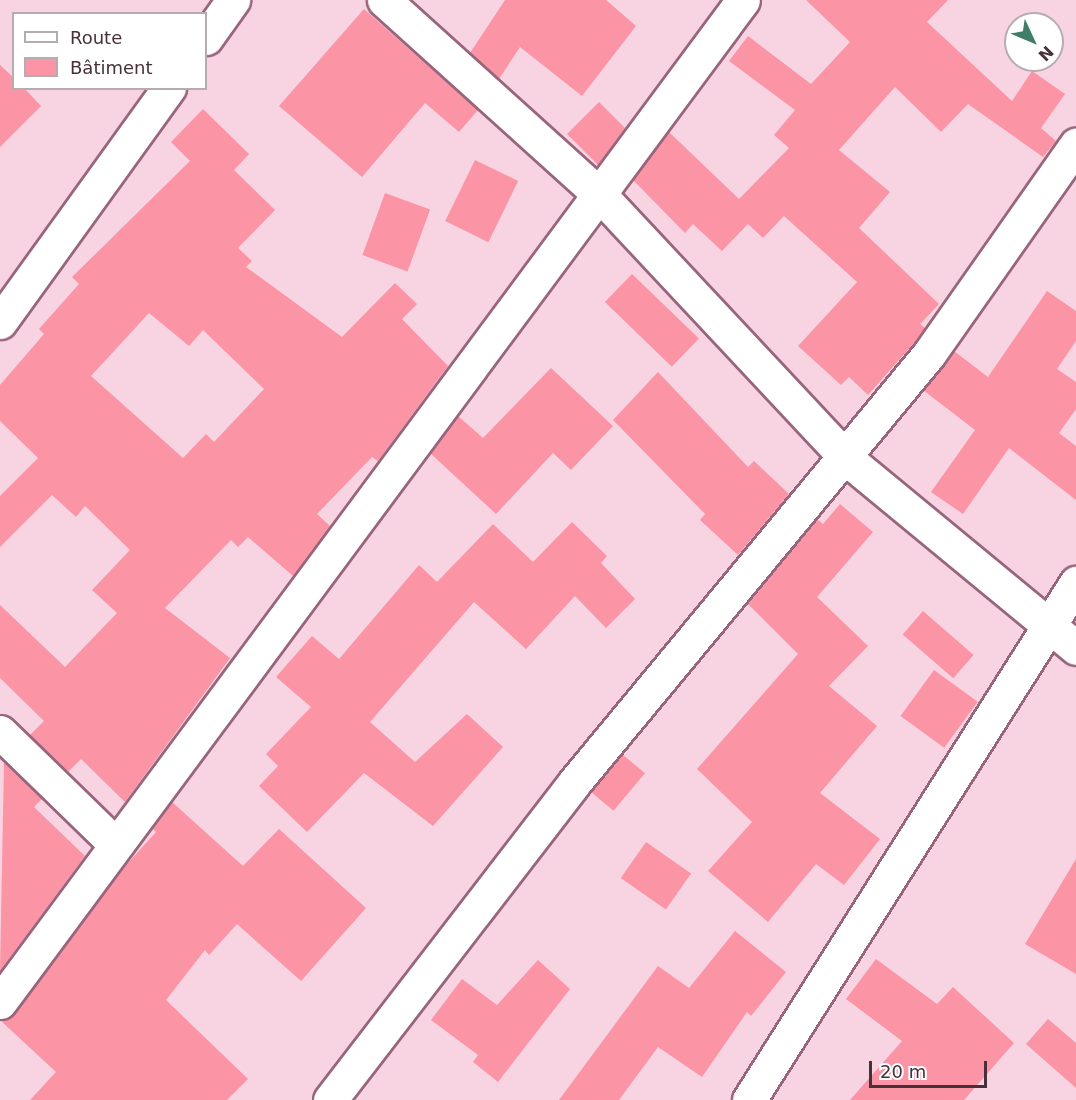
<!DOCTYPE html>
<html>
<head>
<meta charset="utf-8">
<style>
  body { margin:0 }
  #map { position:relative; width:1076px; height:1100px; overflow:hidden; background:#f8d4e3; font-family:"DejaVu Sans",sans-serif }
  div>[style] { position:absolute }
  .building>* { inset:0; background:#fb94a4; transform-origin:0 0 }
  .roads { filter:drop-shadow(2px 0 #98657c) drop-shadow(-2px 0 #98657c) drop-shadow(0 2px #98657c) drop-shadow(0 -2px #98657c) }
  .street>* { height:33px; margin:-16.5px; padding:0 16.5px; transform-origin:16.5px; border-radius:16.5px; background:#fff }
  span { translate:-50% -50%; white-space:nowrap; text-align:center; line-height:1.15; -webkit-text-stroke:4.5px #fff; paint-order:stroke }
  .legend { position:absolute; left:12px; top:12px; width:195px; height:78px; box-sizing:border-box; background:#fff; border:2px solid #b5acb0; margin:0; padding:8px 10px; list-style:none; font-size:18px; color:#47303a }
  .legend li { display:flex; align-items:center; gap:12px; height:30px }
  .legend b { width:30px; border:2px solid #b5acb0 }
  .north { position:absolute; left:1004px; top:12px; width:60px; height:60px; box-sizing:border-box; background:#fff; border:2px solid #b5acb0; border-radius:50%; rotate:134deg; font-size:16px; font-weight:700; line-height:24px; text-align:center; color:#47303a }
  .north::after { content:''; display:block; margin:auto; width:21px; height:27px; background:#407e6a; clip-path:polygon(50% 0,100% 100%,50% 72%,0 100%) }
  .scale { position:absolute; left:869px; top:1061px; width:118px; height:27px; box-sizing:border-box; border:3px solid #47303a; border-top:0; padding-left:8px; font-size:18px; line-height:21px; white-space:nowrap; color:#47303a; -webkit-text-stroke:4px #fff; paint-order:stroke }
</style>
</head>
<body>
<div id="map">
  <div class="building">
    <i style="clip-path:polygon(505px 0,606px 0,636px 26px,582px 96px,520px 47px,499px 79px,470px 53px)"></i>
    <i style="clip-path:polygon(806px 0,948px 0,927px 22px,1012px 101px,1032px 71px,1065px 94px,1041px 128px,1056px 141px,1043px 157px,968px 104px,941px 132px,895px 87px,839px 150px,890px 192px,859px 228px,939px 304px,920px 324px,925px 328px,914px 343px,868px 395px,849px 377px,841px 385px,798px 346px,857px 282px,784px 216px,763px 238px,748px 224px,722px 251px,693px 224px,685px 233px,633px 180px,669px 132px,739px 199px,789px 148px,774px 135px,795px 110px,729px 61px,748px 36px,811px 84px,850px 42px)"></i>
    <i style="clip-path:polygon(364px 9px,478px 110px,459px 132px,425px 103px,362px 177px,279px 106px)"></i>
    <i style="clip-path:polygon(0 65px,14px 78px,14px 88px,24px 88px,41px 106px,0 147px)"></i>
    <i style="clip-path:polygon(599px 102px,625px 128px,598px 165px,567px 134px)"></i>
    <i style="clip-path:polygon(evenodd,203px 109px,249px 154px,234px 170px,275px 210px,238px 248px,252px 261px,246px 267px,342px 337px,395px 283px,417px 304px,402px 319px,448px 366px,378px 461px,372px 457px,317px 514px,330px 526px,293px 576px,248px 537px,238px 547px,231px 540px,165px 608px,230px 658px,125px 802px,81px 759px,68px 772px,30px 735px,44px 721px,0 678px,0 605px,65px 667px,117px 613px,92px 590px,130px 550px,85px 506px,76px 517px,52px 495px,0 547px,0 496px,38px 458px,0 421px,0 385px,44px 334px,39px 329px,79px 284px,72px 277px,190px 161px,171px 142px,203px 109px,149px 313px,189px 346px,203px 330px,264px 389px,214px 442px,206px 434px,183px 458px,91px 376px,149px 313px)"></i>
    <i style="left:475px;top:160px;width:48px;height:68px;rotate:26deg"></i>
    <i style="left:385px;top:193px;width:48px;height:66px;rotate:20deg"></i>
    <i style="left:632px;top:274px;width:93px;height:39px;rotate:44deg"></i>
    <i style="clip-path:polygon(1047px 291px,1076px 311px,1076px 341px,1057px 369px,1076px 382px,1076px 409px,1059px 433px,1076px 446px,1076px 500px,1009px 448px,963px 514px,931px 492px,975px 430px,923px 390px,954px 351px,988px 377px)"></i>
    <i style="clip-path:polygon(551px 368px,613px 426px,571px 470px,553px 453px,496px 514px,430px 453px,458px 416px,483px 438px)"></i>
    <i style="clip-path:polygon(658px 372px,748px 467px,754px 461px,789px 494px,738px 555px,700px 520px,705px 514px,613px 420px)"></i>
    <i style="clip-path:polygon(840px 504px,873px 532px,817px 597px,868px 646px,829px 686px,877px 726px,820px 793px,880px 839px,844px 885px,816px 864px,768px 922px,708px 871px,752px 822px,697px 769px,798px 654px,748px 604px,817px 519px,823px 524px)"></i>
    <i style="clip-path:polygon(572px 522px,607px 556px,601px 563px,635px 599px,606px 628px,575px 596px,526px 649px,474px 602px,370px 722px,415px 762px,467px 714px,503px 747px,433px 826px,364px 773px,307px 832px,259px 786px,278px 766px,266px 754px,311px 707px,276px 677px,312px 636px,339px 659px,419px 565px,437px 582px,493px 524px,533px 562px)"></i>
    <i style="left:923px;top:611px;width:67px;height:31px;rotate:41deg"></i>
    <i style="left:934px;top:670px;width:54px;height:57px;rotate:36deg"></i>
    <i style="left:622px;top:754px;width:30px;height:49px;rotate:40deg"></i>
    <i style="clip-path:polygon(4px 762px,42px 799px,34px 807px,85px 856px,0 971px)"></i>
    <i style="clip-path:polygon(172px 802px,243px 866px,279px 829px,366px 908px,301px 981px,237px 924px,209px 955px,205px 950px,166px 1000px,248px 1079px,227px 1100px,30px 1100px,56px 1072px,0 1020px,15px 1013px,118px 874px,156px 832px,152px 828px)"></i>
    <i style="left:646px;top:842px;width:55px;height:44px;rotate:35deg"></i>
    <i style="clip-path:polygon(1076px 859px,1076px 974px,1025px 944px)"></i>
    <i style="clip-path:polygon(735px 931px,786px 972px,751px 1016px,747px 1012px,702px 1077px,658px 1047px,619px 1100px,559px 1100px,658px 966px,689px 988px)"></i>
    <i style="clip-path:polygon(876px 959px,937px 1004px,953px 987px,1014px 1043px,964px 1100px,850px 1100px,902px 1041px,846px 999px)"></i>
    <i style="clip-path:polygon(538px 960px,570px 989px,498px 1082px,473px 1062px,478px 1055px,431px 1020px,462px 979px,497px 1005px)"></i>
    <i style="clip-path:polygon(1048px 1019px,1076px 1043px,1076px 1088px,1026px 1044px)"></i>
  </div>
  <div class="roads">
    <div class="street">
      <i style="left:384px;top:0;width:292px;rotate:42.1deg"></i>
      <i style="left:601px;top:196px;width:360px;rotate:46.9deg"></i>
      <i style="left:847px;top:459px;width:297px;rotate:39.5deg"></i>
      <i style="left:206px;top:38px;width:47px;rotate:-54.6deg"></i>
      <i style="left:0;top:322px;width:289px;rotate:-54.2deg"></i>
      <i style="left:0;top:732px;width:161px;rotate:44.2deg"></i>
      <i style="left:0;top:1002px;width:1247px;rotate:-53.44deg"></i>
      <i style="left:330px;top:1100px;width:400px;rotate:-52.4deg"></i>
      <i style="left:574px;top:783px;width:557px;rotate:-50.39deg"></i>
      <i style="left:929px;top:354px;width:256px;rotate:-54.9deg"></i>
      <i style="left:749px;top:1100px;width:612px;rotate:-57.69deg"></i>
    </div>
  </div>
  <ul class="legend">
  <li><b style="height:8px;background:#fff"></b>Route</li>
  <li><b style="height:16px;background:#fb94a4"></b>Bâtiment</li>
  </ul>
  <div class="north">N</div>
  <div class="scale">20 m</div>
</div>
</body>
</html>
